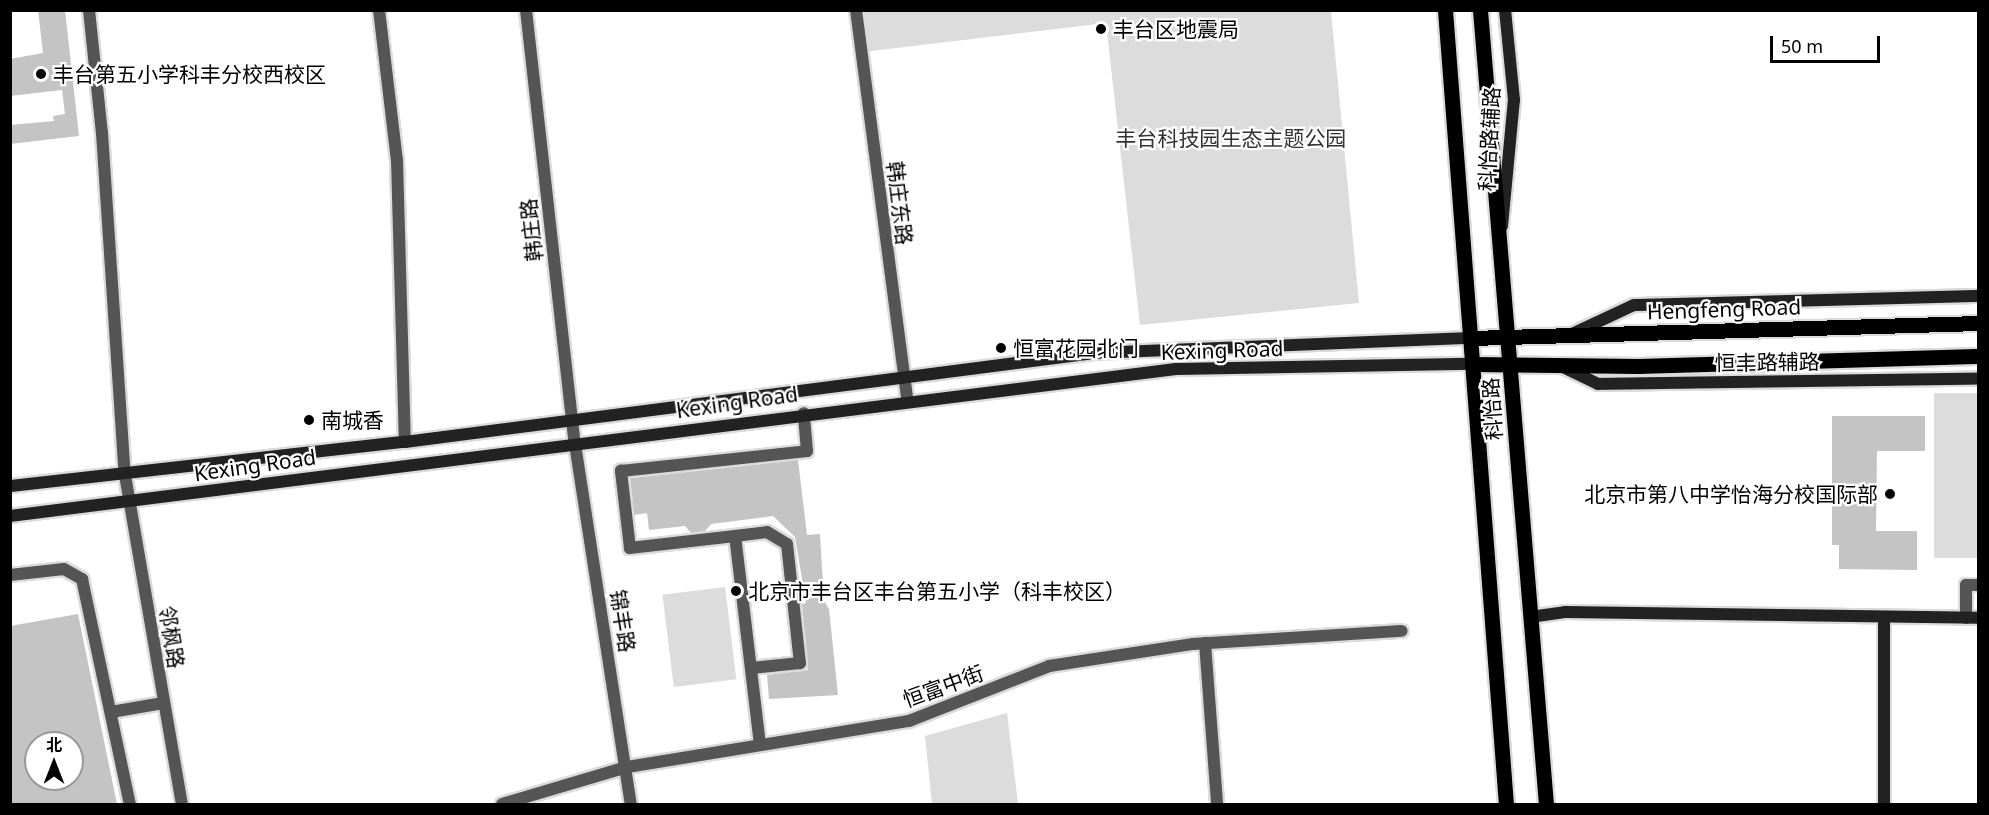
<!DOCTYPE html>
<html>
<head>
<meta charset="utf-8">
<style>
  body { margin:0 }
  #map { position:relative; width:1989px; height:815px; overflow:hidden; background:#fff; font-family:"Noto Sans","Noto Sans SC",sans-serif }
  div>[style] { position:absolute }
  .green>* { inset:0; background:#dcdcdc; transform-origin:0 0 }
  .building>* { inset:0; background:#c4c4c4 }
  .roads { filter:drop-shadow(2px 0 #dbdbdb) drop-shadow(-2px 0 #dbdbdb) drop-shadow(0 2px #dbdbdb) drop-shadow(0 -2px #dbdbdb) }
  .street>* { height:12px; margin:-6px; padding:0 6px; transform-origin:6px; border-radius:6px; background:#555 }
  .secondary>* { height:12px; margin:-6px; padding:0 6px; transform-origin:6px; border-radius:6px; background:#222 }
  .primary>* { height:15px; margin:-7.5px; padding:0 7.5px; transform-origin:7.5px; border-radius:7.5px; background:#000 }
  .dots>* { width:16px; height:16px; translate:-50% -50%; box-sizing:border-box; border:3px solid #fff; border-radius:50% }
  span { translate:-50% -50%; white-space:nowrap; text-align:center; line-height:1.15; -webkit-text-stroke:4.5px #fff; paint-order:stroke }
  .poi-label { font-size:21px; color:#000 }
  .left { translate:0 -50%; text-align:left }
  .right { translate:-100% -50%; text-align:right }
  .park-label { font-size:21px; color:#333 }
  .street-label { font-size:21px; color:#000 }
  .frame { position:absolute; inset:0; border:12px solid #000; pointer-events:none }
  .north { position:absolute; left:24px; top:731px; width:60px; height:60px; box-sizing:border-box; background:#fff; border:2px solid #999; border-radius:50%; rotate:0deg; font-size:16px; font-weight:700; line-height:24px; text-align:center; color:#000 }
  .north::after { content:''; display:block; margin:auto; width:21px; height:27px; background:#000; clip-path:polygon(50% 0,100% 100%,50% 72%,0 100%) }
  .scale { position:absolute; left:1770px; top:36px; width:110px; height:27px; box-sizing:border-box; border:3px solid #000; border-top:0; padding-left:8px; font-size:18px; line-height:21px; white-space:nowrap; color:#000; -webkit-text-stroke:4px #fff; paint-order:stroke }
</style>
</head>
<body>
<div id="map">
  <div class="green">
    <i style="clip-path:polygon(859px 11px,1331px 11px,1359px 303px,1140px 325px,1106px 23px,863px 52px)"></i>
    <i style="left:1934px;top:393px;width:44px;height:165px"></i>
    <i style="left:725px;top:587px;width:93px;height:63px;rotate:83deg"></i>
    <i style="clip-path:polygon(1007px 713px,1018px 804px,932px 804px,925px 736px)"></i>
  </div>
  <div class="building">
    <i style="clip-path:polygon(38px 10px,65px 10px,79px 136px,10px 144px,10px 125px,54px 121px,53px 116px,65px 114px,62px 90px,10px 96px,10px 59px,43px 53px)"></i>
    <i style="clip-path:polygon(1832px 416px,1925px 416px,1925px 451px,1877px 451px,1876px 531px,1917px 531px,1917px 570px,1839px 569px,1839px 545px,1832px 545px)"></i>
    <i style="clip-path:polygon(798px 460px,807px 535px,820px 534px,824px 601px,829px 609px,838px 695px,769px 699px,767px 675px,808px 670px,802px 604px,806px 603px,795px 537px,773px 516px,711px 524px,705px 531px,691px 533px,685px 526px,649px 530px,647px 513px,634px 515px,630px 478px)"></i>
    <i style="clip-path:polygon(evenodd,78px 614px,117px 804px,10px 804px,10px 626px,78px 614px,36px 743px,72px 743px,72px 779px,36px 779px,36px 743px)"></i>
  </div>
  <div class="roads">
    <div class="street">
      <i style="left:89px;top:10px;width:124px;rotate:84deg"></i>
      <i style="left:102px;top:133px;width:343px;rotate:86.2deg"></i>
      <i style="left:125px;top:475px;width:334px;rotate:80.2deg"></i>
      <i style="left:379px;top:10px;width:151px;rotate:83.2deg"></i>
      <i style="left:397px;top:160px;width:282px;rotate:88.4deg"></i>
      <i style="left:526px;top:10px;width:437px;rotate:83.6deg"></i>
      <i style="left:575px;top:444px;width:364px;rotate:81.2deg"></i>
      <i style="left:856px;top:10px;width:393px;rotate:82.5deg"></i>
      <i style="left:735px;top:536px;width:32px;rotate:-7deg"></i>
      <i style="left:767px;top:532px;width:23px;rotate:31deg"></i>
      <i style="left:787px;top:544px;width:120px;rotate:83.8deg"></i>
      <i style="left:800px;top:663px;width:49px;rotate:174.2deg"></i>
      <i style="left:10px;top:575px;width:54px;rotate:-6.3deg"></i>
      <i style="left:64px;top:569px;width:21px;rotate:29deg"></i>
      <i style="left:82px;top:579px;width:230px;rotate:78deg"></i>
      <i style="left:1966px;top:618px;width:33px;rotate:-90deg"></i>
      <i style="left:1966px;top:585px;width:12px"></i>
      <i style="left:1205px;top:643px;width:161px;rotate:85.7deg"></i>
      <i style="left:111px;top:712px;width:53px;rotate:-9.8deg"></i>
      <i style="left:760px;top:745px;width:210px;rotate:-96.8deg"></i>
      <i style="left:735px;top:536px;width:106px;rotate:173.5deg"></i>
      <i style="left:630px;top:548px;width:78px;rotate:-96.7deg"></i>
      <i style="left:621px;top:471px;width:187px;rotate:-6.1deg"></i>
      <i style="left:807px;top:451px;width:38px;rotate:-95deg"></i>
      <i style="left:502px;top:804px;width:130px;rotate:-16.5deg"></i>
      <i style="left:627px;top:767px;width:286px;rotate:-9.3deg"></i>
      <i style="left:909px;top:721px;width:150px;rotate:-21.4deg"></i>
      <i style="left:1049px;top:666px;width:146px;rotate:-8.7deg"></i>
      <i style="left:1193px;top:644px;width:209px;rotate:-3.6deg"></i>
    </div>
    <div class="secondary">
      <i style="left:1502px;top:226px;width:127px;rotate:-84.6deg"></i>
      <i style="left:1514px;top:100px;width:90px;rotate:-95.7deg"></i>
      <i style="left:1572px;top:334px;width:68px;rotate:-25.1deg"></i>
      <i style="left:1634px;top:305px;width:344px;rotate:-1.5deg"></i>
      <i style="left:1561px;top:366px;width:41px;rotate:25.9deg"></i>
      <i style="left:1598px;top:384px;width:380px;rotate:-0.8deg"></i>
      <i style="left:10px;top:486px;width:397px;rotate:-6.4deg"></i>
      <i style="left:405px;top:442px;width:695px;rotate:-7.36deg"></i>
      <i style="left:1094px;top:353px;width:377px;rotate:-2.3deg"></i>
      <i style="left:10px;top:516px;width:1175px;rotate:-7.19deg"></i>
      <i style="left:1176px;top:369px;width:296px;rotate:-1deg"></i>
      <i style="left:1530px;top:617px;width:35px;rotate:-8deg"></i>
      <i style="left:1565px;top:612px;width:413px;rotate:0.8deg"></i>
      <i style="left:1884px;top:804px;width:186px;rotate:-90deg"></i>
    </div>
    <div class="primary">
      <i style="left:1445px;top:10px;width:796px;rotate:85.61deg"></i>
      <i style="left:1480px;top:10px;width:797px;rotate:85.25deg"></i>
      <i style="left:1471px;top:338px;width:507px;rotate:-1.69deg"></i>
      <i style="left:1472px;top:364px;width:166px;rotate:0.7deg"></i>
      <i style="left:1638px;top:366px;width:340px;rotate:-1.7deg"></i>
    </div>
  </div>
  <div class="dots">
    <i style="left:1101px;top:29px;background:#000"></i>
    <i style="left:41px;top:74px;background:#000"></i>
    <i style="left:1001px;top:348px;background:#000"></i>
    <i style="left:309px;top:420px;background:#000"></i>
    <i style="left:1890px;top:494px;background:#000"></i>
    <i style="left:736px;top:591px;background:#000"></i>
  </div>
  <div class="poi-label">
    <span class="left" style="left:1113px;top:29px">丰台区地震局</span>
    <span class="left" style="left:53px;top:74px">丰台第五小学科丰分校西校区</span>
    <span class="left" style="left:1013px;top:348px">恒富花园北门</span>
    <span class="left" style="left:321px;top:420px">南城香</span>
    <span class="right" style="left:1878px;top:494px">北京市第八中学怡海分校国际部</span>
    <span class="left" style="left:748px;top:591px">北京市丰台区丰台第五小学（科丰校区）</span>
  </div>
  <div class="park-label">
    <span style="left:1231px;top:138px">丰台科技园生态主题公园</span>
  </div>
  <div class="street-label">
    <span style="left:1489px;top:139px;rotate:-87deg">科怡路辅路</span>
    <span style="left:900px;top:203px;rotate:83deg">韩庄东路</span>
    <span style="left:531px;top:230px;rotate:-96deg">韩庄路</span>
    <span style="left:1724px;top:309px;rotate:-2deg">Hengfeng Road</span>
    <span style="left:1222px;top:350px;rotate:-2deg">Kexing Road</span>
    <span style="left:1767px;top:362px;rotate:-1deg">恒丰路辅路</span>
    <span style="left:737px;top:402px;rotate:-8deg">Kexing Road</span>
    <span style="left:1492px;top:409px;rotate:-94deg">科怡路</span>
    <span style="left:255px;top:465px;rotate:-8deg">Kexing Road</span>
    <span style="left:623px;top:621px;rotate:81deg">锦丰路</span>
    <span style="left:172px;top:637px;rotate:81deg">邻枫路</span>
    <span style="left:943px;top:686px;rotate:-20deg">恒富中街</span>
  </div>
  <div class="frame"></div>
  <div class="north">北</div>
  <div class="scale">50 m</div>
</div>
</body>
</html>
